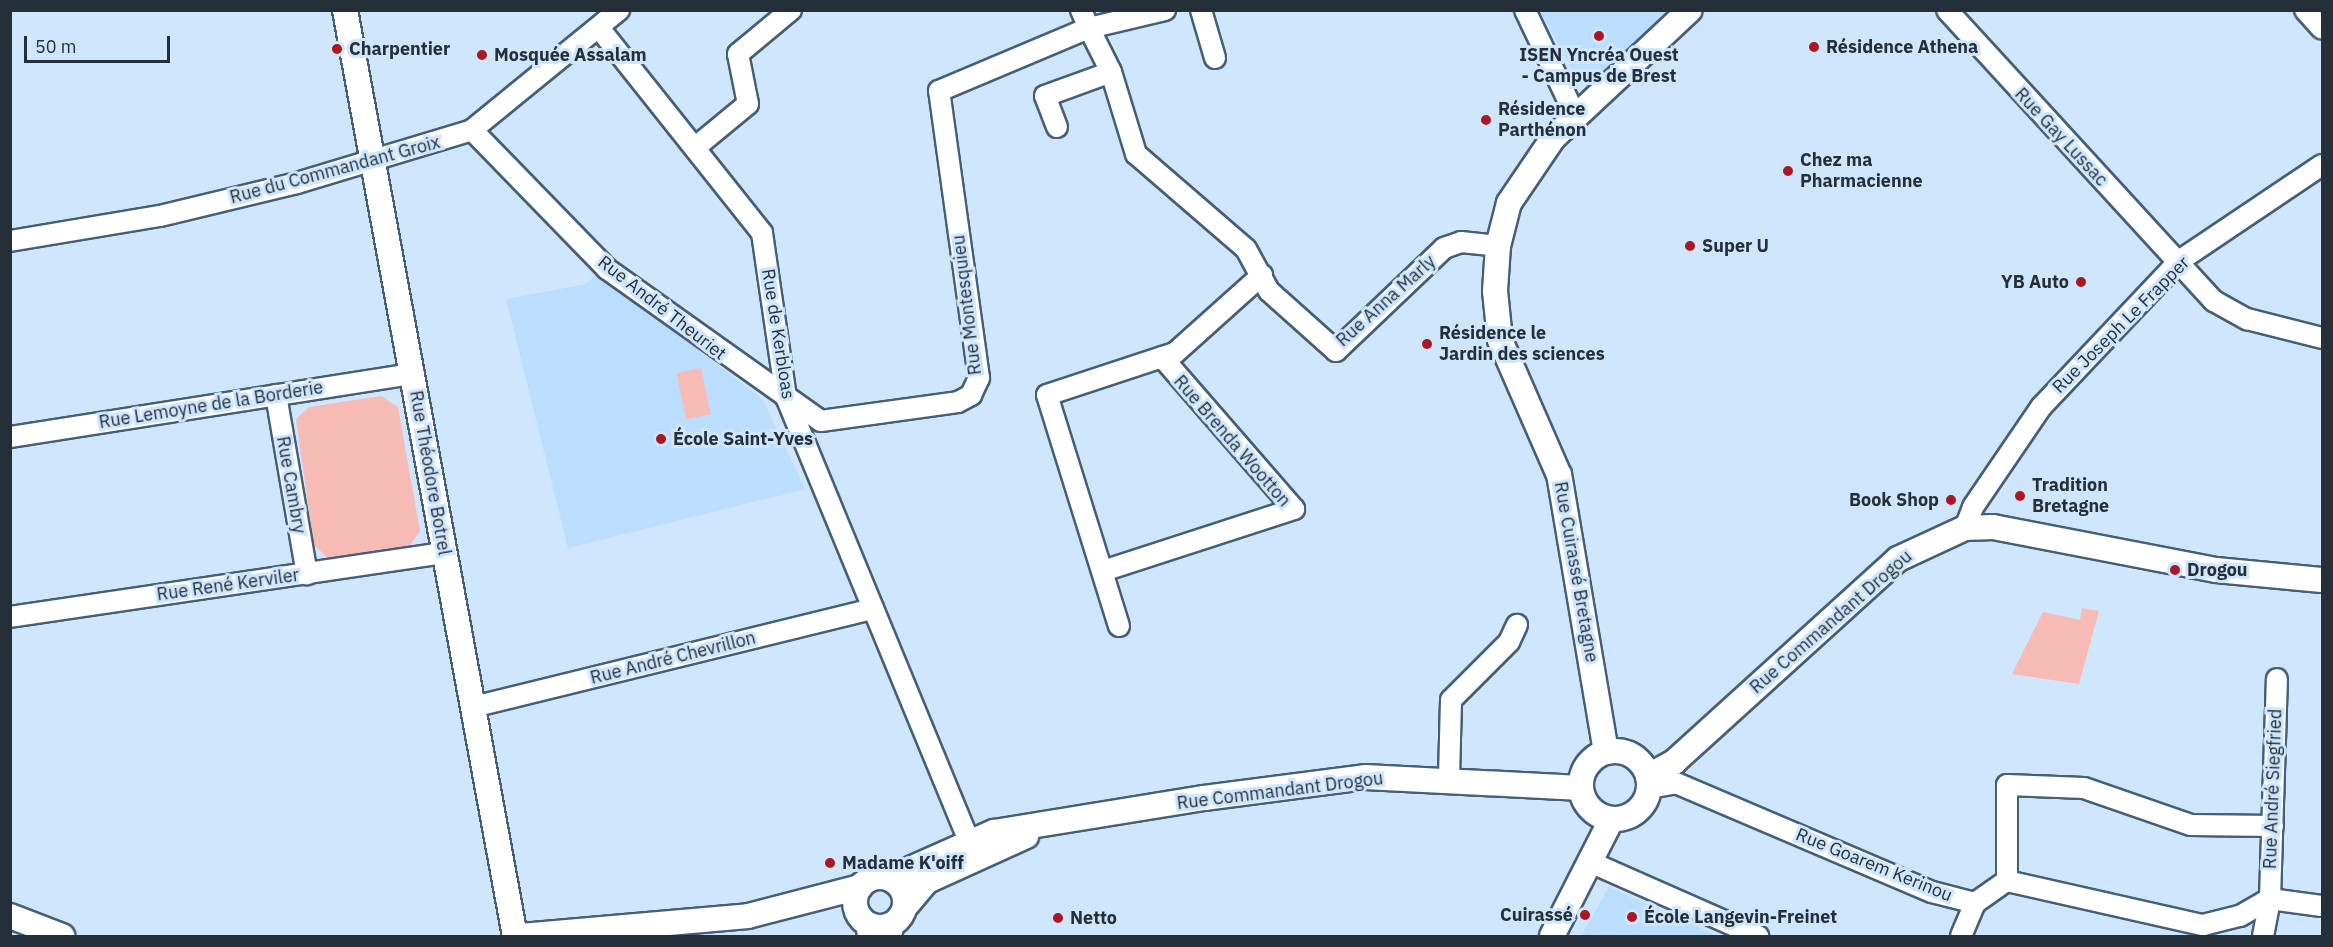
<!DOCTYPE html>
<html>
<head>
<meta charset="utf-8">
<style>
  body { margin:0 }
  #map { position:relative; width:2333px; height:947px; overflow:hidden; background:#cfe6fc; font-family:"IBM Plex Sans",sans-serif }
  div>[style] { position:absolute }
  .built>* { inset:0; background:#bbddfe }
  .green>* { inset:0; background:#f6bbb5; transform-origin:0 0 }
  .roads { filter:drop-shadow(2px 0 #465f76) drop-shadow(-2px 0 #465f76) drop-shadow(0 2px #465f76) drop-shadow(0 -2px #465f76) }
  .minor>* { height:20px; margin:-10px; padding:0 10px; transform-origin:10px; border-radius:10px; background:#fff }
  .tertiary>* { height:24px; margin:-12px; padding:0 12px; transform-origin:12px; border-radius:12px; background:#fff }
  .tertiary>.ring { margin:-12px; padding:0; box-sizing:content-box; background:none; border:24px solid #fff; border-radius:50% }
  .dots>* { width:16px; height:16px; translate:-50% -50%; box-sizing:border-box; border:3px solid #cfe6fc; border-radius:50% }
  span { translate:-50% -50%; white-space:nowrap; text-align:center; line-height:1.15; -webkit-text-stroke:6px #cfe6fc; paint-order:stroke }
  .poi-label { font-size:18px; color:#242f3a; font-weight:700 }
  .left { translate:0 -50%; text-align:left }
  .right { translate:-100% -50%; text-align:right }
  .street-label { font-size:18px; color:#242f3a }
  .frame { position:absolute; inset:0; border:12px solid #242f3a; pointer-events:none }
  .scale { position:absolute; left:24px; top:36px; width:146px; height:27px; box-sizing:border-box; border:3px solid #242f3a; border-top:0; padding-left:8px; font-size:18px; line-height:21px; white-space:nowrap; color:#242f3a; -webkit-text-stroke:4px #cfe6fc; paint-order:stroke }
</style>
</head>
<body>
<div id="map">
  <div class="built">
    <i style="clip-path:polygon(1540px 11px,1673px 11px,1593px 84px,1579px 81px)"></i>
    <i style="clip-path:polygon(598px 272px,763px 400px,805px 489px,568px 548px,506px 299px,586px 284px)"></i>
    <i style="clip-path:polygon(1609px 887px,1717px 936px,1581px 936px)"></i>
  </div>
  <div class="green">
    <i style="left:701px;top:368px;width:47px;height:25px;rotate:78deg"></i>
    <i style="clip-path:polygon(381px 396px,398px 407px,420px 531px,409px 546px,328px 558px,314px 545px,296px 419px,309px 407px)"></i>
    <i style="clip-path:polygon(2082px 608px,2099px 611px,2079px 684px,2012px 674px,2043px 612px,2080px 620px)"></i>
  </div>
  <div class="roads">
    <div class="minor">
      <i style="left:1165px;top:10px;width:78px;rotate:166.7deg"></i>
      <i style="left:1089px;top:28px;width:49px;rotate:63.4deg"></i>
      <i style="left:1111px;top:72px;width:86px;rotate:73deg"></i>
      <i style="left:1136px;top:154px;width:145px;rotate:40.8deg"></i>
      <i style="left:1246px;top:249px;width:48px;rotate:61.3deg"></i>
      <i style="left:1269px;top:291px;width:90px;rotate:41.8deg"></i>
      <i style="left:1336px;top:351px;width:149px;rotate:-43.6deg"></i>
      <i style="left:1444px;top:248px;width:18px;rotate:-19deg"></i>
      <i style="left:1461px;top:242px;width:37px;rotate:6deg"></i>
      <i style="left:1201px;top:10px;width:50px;rotate:73.7deg"></i>
      <i style="left:1525px;top:10px;width:116px;rotate:64.5deg"></i>
      <i style="left:1947px;top:10px;width:395px;rotate:47.5deg"></i>
      <i style="left:2214px;top:301px;width:38px;rotate:29deg"></i>
      <i style="left:2247px;top:319px;width:77px;rotate:14.2deg"></i>
      <i style="left:2305px;top:10px;width:25px;rotate:48deg"></i>
      <i style="left:599px;top:28px;width:262px;rotate:51.5deg"></i>
      <i style="left:762px;top:233px;width:166px;rotate:81.7deg"></i>
      <i style="left:786px;top:397px;width:481px;rotate:67.6deg"></i>
      <i style="left:1057px;top:127px;width:33px;rotate:-111deg"></i>
      <i style="left:1045px;top:96px;width:70px;rotate:-20deg"></i>
      <i style="left:472px;top:130px;width:194px;rotate:45.8deg"></i>
      <i style="left:607px;top:269px;width:262px;rotate:35.4deg"></i>
      <i style="left:821px;top:421px;width:138px;rotate:-7.9deg"></i>
      <i style="left:958px;top:402px;width:15px;rotate:-28deg"></i>
      <i style="left:971px;top:395px;width:19px;rotate:-65deg"></i>
      <i style="left:979px;top:378px;width:290px;rotate:-97.9deg"></i>
      <i style="left:939px;top:91px;width:163px;rotate:-22.8deg"></i>
      <i style="left:1089px;top:28px;width:20px;rotate:-114deg"></i>
      <i style="left:697px;top:146px;width:66px;rotate:-39.5deg"></i>
      <i style="left:748px;top:104px;width:51px;rotate:-101.3deg"></i>
      <i style="left:738px;top:54px;width:69px;rotate:-39.7deg"></i>
      <i style="left:10px;top:241px;width:152px;rotate:-9.5deg"></i>
      <i style="left:160px;top:216px;width:141px;rotate:-13.5deg"></i>
      <i style="left:297px;top:183px;width:183px;rotate:-16.8deg"></i>
      <i style="left:472px;top:130px;width:190px;rotate:-39.2deg"></i>
      <i style="left:276px;top:395px;width:182px;rotate:80.2deg"></i>
      <i style="left:10px;top:437px;width:407px;rotate:-8.9deg"></i>
      <i style="left:1965px;top:528px;width:22px;rotate:-69deg"></i>
      <i style="left:1973px;top:507px;width:122px;rotate:-55.7deg"></i>
      <i style="left:2042px;top:406px;width:199px;rotate:-46.6deg"></i>
      <i style="left:2179px;top:261px;width:172px;rotate:-33.9deg"></i>
      <i style="left:1103px;top:571px;width:201px;rotate:-18deg"></i>
      <i style="left:1294px;top:509px;width:201px;rotate:-131deg"></i>
      <i style="left:10px;top:617px;width:440px;rotate:-8.4deg"></i>
      <i style="left:1119px;top:626px;width:242px;rotate:-107.3deg"></i>
      <i style="left:1047px;top:395px;width:135px;rotate:-18.2deg"></i>
      <i style="left:1175px;top:353px;width:117px;rotate:-41.9deg"></i>
      <i style="left:473px;top:707px;width:412px;rotate:-13.8deg"></i>
      <i style="left:1449px;top:777px;width:77px;rotate:-88.5deg"></i>
      <i style="left:1451px;top:700px;width:82px;rotate:-45deg"></i>
      <i style="left:1509px;top:642px;width:19px;rotate:-65deg"></i>
      <i style="left:1649px;top:788px;width:27px;rotate:-10deg"></i>
      <i style="left:1676px;top:783px;width:278px;rotate:23.1deg"></i>
      <i style="left:1932px;top:892px;width:44px;rotate:14.3deg"></i>
      <i style="left:1590px;top:862px;width:184px;rotate:23.8deg"></i>
      <i style="left:2007px;top:881px;width:96px;rotate:-90deg"></i>
      <i style="left:2007px;top:785px;width:77px;rotate:2.2deg"></i>
      <i style="left:2084px;top:788px;width:113px;rotate:19.1deg"></i>
      <i style="left:2191px;top:825px;width:82px;rotate:0.7deg"></i>
      <i style="left:2270px;top:899px;width:52px;rotate:7.7deg"></i>
      <i style="left:1975px;top:903px;width:39px;rotate:-35deg"></i>
      <i style="left:2007px;top:881px;width:201px;rotate:12.7deg"></i>
      <i style="left:2203px;top:925px;width:38px;rotate:-14deg"></i>
      <i style="left:2240px;top:916px;width:34px;rotate:-30deg"></i>
      <i style="left:866px;top:923px;width:13px;rotate:81deg"></i>
      <i style="left:891px;top:936px;width:13px;rotate:-77deg"></i>
      <i style="left:1961px;top:936px;width:36px;rotate:-67deg"></i>
      <i style="left:2263px;top:936px;width:38px;rotate:-79deg"></i>
      <i style="left:2270px;top:899px;width:220px;rotate:-88.2deg"></i>
    </div>
    <div class="tertiary">
      <i style="left:345px;top:10px;width:941px;rotate:79.6deg"></i>
      <i class="ring" style="left:1581px;top:751px;width:44px;height:44px"></i>
      <i style="left:1606px;top:752px;width:281px;rotate:-99.6deg"></i>
      <i style="left:1559px;top:475px;width:147px;rotate:-113.6deg"></i>
      <i style="left:1500px;top:340px;width:49px;rotate:-95.8deg"></i>
      <i style="left:1495px;top:291px;width:45px;rotate:-86.2deg"></i>
      <i style="left:1498px;top:246px;width:44px;rotate:-75.7deg"></i>
      <i style="left:1509px;top:203px;width:78px;rotate:-55.9deg"></i>
      <i style="left:1553px;top:138px;width:187px;rotate:-43.1deg"></i>
      <i style="left:1648px;top:776px;width:30px;rotate:-28deg"></i>
      <i style="left:1674px;top:762px;width:302px;rotate:-42.2deg"></i>
      <i style="left:1898px;top:559px;width:74px;rotate:-24.8deg"></i>
      <i style="left:1965px;top:528px;width:28px;rotate:-2deg"></i>
      <i style="left:1993px;top:527px;width:227px;rotate:10.9deg"></i>
      <i style="left:2216px;top:570px;width:106px;rotate:5.4deg"></i>
      <i class="ring" style="left:855px;top:877px;width:26px;height:26px"></i>
      <i style="left:890px;top:878px;width:114px;rotate:-23.9deg"></i>
      <i style="left:994px;top:832px;width:213px;rotate:-9.2deg"></i>
      <i style="left:1204px;top:798px;width:162px;rotate:-7.4deg"></i>
      <i style="left:1365px;top:777px;width:216px;rotate:2.9deg"></i>
      <i style="left:905px;top:907px;width:34px;rotate:-50deg"></i>
      <i style="left:927px;top:881px;width:109px;rotate:-24.4deg"></i>
      <i style="left:10px;top:916px;width:56px;rotate:21deg"></i>
      <i style="left:521px;top:936px;width:228px;rotate:-5deg"></i>
      <i style="left:748px;top:916px;width:116px;rotate:-14.5deg"></i>
      <i style="left:1552px;top:936px;width:130px;rotate:-63deg"></i>
    </div>
  </div>
  <div class="dots">
    <i style="left:1599px;top:36px;background:#ab1722"></i>
    <i style="left:1814px;top:47px;background:#ab1722"></i>
    <i style="left:337px;top:49px;background:#ab1722"></i>
    <i style="left:482px;top:55px;background:#ab1722"></i>
    <i style="left:1486px;top:120px;background:#ab1722"></i>
    <i style="left:1788px;top:171px;background:#ab1722"></i>
    <i style="left:1690px;top:246px;background:#ab1722"></i>
    <i style="left:2081px;top:282px;background:#ab1722"></i>
    <i style="left:1427px;top:344px;background:#ab1722"></i>
    <i style="left:661px;top:439px;background:#ab1722"></i>
    <i style="left:2020px;top:496px;background:#ab1722"></i>
    <i style="left:1951px;top:500px;background:#ab1722"></i>
    <i style="left:2175px;top:570px;background:#ab1722"></i>
    <i style="left:830px;top:863px;background:#ab1722"></i>
    <i style="left:1585px;top:915px;background:#ab1722"></i>
    <i style="left:1632px;top:917px;background:#ab1722"></i>
    <i style="left:1058px;top:918px;background:#ab1722"></i>
  </div>
  <div class="poi-label">
    <span class="left" style="left:1826px;top:47px">Résidence Athena</span>
    <span class="left" style="left:349px;top:49px">Charpentier</span>
    <span class="left" style="left:494px;top:55px">Mosquée Assalam</span>
    <span style="left:1599px;top:66px">ISEN Yncréa Ouest<br>- Campus de Brest</span>
    <span class="left" style="left:1498px;top:120px">Résidence<br>Parthénon</span>
    <span class="left" style="left:1800px;top:171px">Chez ma<br>Pharmacienne</span>
    <span class="left" style="left:1702px;top:246px">Super U</span>
    <span class="right" style="left:2069px;top:282px">YB Auto</span>
    <span class="left" style="left:1439px;top:344px">Résidence le<br>Jardin des sciences</span>
    <span class="left" style="left:673px;top:439px">École Saint-Yves</span>
    <span class="left" style="left:2032px;top:496px">Tradition<br>Bretagne</span>
    <span class="right" style="left:1939px;top:500px">Book Shop</span>
    <span class="left" style="left:2187px;top:570px">Drogou</span>
    <span class="left" style="left:842px;top:863px">Madame K'oiff</span>
    <span class="right" style="left:1573px;top:915px">Cuirassé</span>
    <span class="left" style="left:1644px;top:917px">École Langevin-Freinet</span>
    <span class="left" style="left:1070px;top:918px">Netto</span>
  </div>
  <div class="street-label">
    <span style="left:2061px;top:137px;rotate:47deg">Rue Gay Lussac</span>
    <span style="left:335px;top:170px;rotate:-15deg">Rue du Commandant Groix</span>
    <span style="left:1386px;top:301px;rotate:-42deg">Rue Anna Marly</span>
    <span style="left:967px;top:305px;rotate:-97deg">Rue Montesquieu</span>
    <span style="left:662px;top:308px;rotate:38deg">Rue André Theuriet</span>
    <span style="left:2121px;top:325px;rotate:-45deg">Rue Joseph Le Frapper</span>
    <span style="left:778px;top:334px;rotate:81deg">Rue de Kerbloas</span>
    <span style="left:211px;top:405px;rotate:-9deg">Rue Lemoyne de la Borderie</span>
    <span style="left:1232px;top:441px;rotate:49deg">Rue Brenda Wootton</span>
    <span style="left:430px;top:473px;rotate:80deg">Rue Théodore Botrel</span>
    <span style="left:291px;top:485px;rotate:80deg">Rue Cambry</span>
    <span style="left:1576px;top:572px;rotate:80deg">Rue Cuirassé Bretagne</span>
    <span style="left:228px;top:585px;rotate:-8deg">Rue René Kerviler</span>
    <span style="left:1831px;top:622px;rotate:-41deg">Rue Commandant Drogou</span>
    <span style="left:673px;top:658px;rotate:-14deg">Rue André Chevrillon</span>
    <span style="left:2273px;top:789px;rotate:-88deg">Rue André Siegfried</span>
    <span style="left:1280px;top:791px;rotate:-7deg">Rue Commandant Drogou</span>
    <span style="left:1874px;top:865px;rotate:22deg">Rue Goarem Kerinou</span>
  </div>
  <div class="frame"></div>
  <div class="scale">50 m</div>
</div>
</body>
</html>
